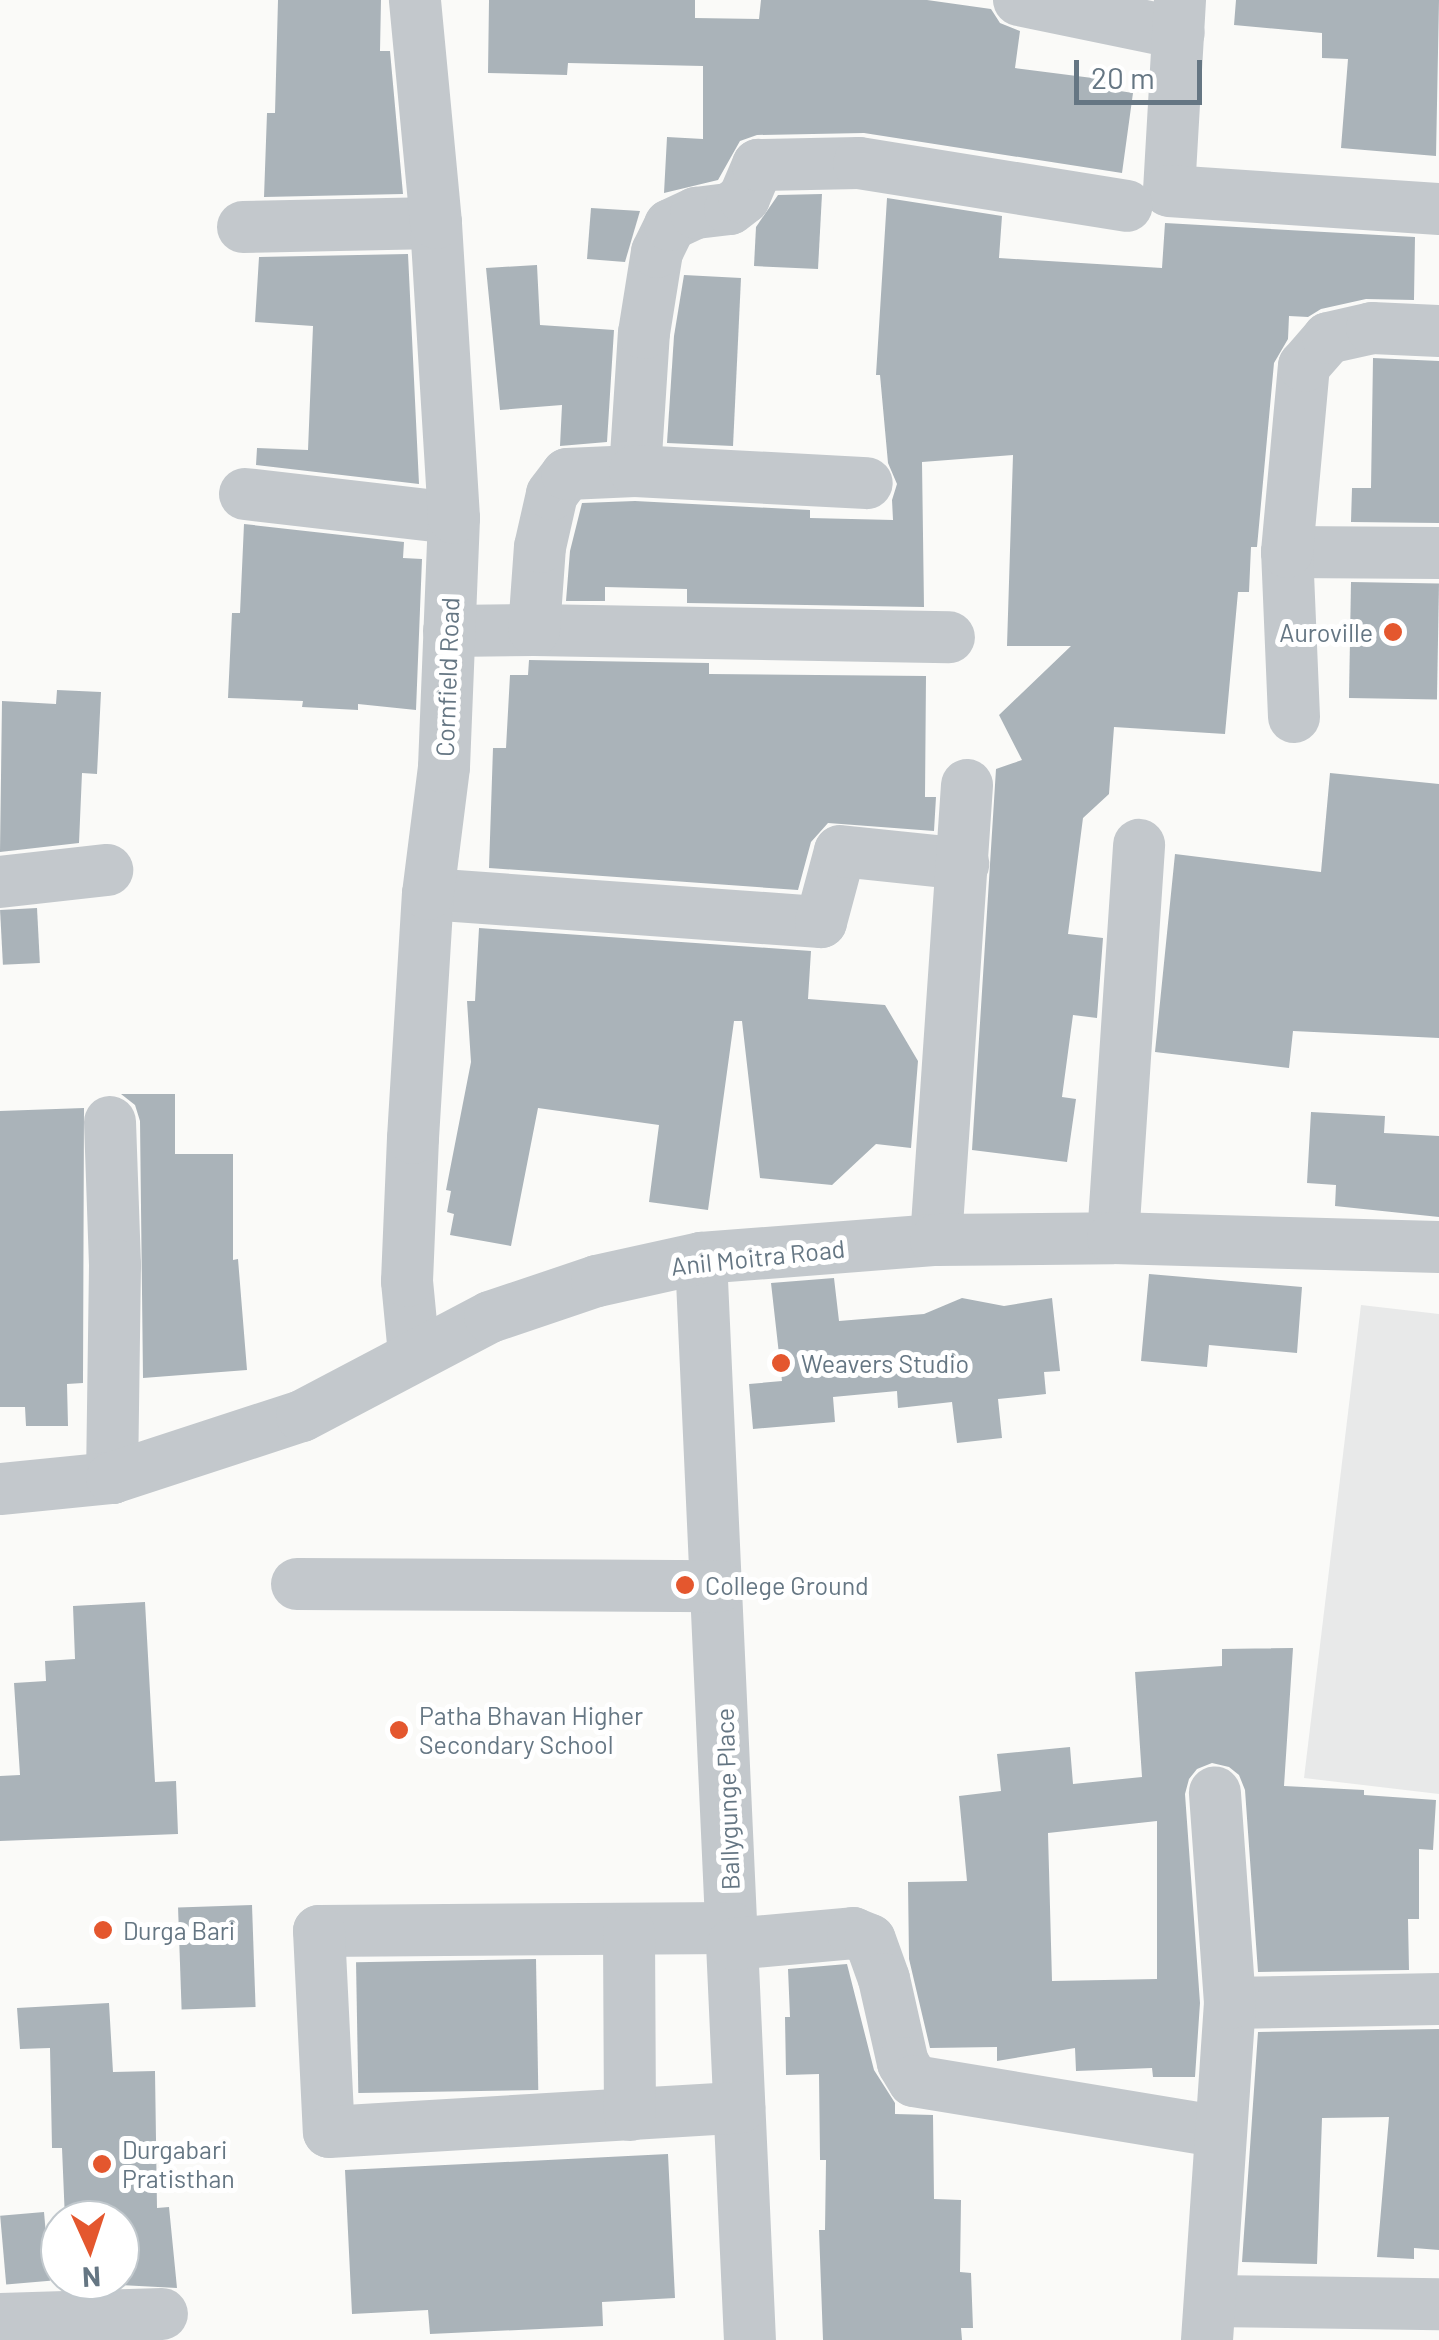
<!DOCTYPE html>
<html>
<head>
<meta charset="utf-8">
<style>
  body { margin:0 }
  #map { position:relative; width:1439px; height:2340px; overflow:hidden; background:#fafaf8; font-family:Barlow,sans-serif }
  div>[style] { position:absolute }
  .built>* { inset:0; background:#e8e9e9 }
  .building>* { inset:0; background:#aab3b9; transform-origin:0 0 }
  .minor>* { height:52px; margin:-26px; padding:0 26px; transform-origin:26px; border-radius:26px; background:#c3c8cc }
  .dots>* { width:28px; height:28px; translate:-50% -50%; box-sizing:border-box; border:5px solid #fff; border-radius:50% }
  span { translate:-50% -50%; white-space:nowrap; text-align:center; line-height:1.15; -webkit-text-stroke:10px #fff; paint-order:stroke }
  .poi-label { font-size:25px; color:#657683 }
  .right { translate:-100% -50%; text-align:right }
  .left { translate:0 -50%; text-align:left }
  .street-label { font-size:25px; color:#657683 }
  .north { position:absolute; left:40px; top:2200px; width:100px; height:100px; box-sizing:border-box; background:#fff; border:2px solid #c1c8cd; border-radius:50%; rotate:177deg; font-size:28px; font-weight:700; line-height:40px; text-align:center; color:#657683 }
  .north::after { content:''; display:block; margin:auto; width:35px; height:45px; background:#e4572e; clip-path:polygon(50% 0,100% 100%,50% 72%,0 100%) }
  .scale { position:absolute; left:1074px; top:60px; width:128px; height:45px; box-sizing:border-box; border:5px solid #657683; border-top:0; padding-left:12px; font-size:30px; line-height:35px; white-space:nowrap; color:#657683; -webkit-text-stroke:8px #fff; paint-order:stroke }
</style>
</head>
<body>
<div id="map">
  <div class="built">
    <i style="clip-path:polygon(1361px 1305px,1439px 1314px,1439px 1794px,1304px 1778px)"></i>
  </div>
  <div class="building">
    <i style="clip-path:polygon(278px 0,381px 0,380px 51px,390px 51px,403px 194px,264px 197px,267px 113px,275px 113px)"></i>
    <i style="clip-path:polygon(489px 0,695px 0,695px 18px,759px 19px,761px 0,927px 0,991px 9px,1000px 23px,1020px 31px,1015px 68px,1108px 80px,1107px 89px,1133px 93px,1122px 173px,864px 133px,757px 135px,740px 141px,718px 180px,664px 193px,667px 137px,703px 139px,703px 66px,568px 63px,567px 75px,488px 73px)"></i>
    <i style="clip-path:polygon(1236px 0,1439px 0,1436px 156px,1341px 148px,1348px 59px,1322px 58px,1322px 33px,1234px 25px)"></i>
    <i style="clip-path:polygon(822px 194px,818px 269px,754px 266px,756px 227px,778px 195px)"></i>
    <i style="clip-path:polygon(887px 198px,1002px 216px,999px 258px,1162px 268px,1165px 223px,1415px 237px,1414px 300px,1366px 299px,1321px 309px,1308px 317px,1289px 316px,1288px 339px,1274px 363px,1257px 547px,1251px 547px,1249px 592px,1238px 592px,1225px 734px,1114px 727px,1109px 794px,1083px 818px,1068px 934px,1103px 938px,1097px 1018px,1073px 1015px,1062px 1097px,1076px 1099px,1067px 1162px,972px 1150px,996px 769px,1022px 760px,999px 715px,1071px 646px,1007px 646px,1013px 455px,922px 462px,924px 607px,687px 603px,687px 589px,605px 587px,605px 601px,566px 601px,570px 551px,582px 503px,635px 501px,810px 510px,810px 518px,893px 520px,892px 500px,897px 484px,888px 463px,880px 375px,876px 375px)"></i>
    <i style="clip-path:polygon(591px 208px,640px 211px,625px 262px,587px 259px)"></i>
    <i style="clip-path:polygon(408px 254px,419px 484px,256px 465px,257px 448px,308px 450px,313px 326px,255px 322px,259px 257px)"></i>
    <i style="clip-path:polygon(537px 265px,540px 325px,614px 330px,607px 442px,560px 446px,562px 405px,500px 410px,486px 268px)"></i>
    <i style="clip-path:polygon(684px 275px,741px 278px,733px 446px,667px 443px,674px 336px)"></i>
    <i style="clip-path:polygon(1373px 358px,1439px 361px,1439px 523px,1351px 522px,1352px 488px,1371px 488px)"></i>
    <i style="clip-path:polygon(244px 524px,404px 542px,403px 558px,422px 559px,416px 710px,358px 704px,358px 710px,302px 707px,303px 701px,228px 698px,232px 613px,240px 613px)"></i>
    <i style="left:1351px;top:582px;width:88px;height:116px;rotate:1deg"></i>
    <i style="clip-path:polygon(529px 660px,709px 663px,709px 674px,926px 676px,925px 797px,936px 797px,934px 831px,828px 823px,811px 842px,798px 890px,489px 868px,493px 748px,506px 748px,510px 675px,528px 675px)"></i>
    <i style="clip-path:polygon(57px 690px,101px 692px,97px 774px,82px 773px,79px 843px,0 852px,2px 701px,56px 704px)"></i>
    <i style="clip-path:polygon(1330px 773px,1439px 784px,1439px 1038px,1293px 1031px,1289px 1068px,1155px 1052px,1175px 854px,1321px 872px)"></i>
    <i style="left:37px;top:908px;width:55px;height:37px;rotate:87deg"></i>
    <i style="clip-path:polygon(479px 928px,811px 951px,808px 999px,885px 1005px,918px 1061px,911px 1148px,876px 1144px,832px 1185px,760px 1178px,742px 1021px,734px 1021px,708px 1210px,649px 1202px,659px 1125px,538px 1108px,511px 1246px,450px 1235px,454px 1214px,447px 1212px,451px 1191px,446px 1190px,471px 1062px,467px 1001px,475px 1001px)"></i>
    <i style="clip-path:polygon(121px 1094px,175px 1094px,175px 1154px,233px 1154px,233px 1260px,238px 1259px,247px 1370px,143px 1378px,140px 1121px,135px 1105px)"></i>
    <i style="clip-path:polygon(84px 1108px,83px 1383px,67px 1384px,68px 1426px,26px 1426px,25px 1407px,0 1407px,0 1111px)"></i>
    <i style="clip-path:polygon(1311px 1112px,1385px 1116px,1384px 1133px,1439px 1136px,1439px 1217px,1335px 1206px,1336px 1185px,1307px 1183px)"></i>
    <i style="clip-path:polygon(1149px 1274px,1302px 1287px,1297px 1353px,1209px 1345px,1207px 1367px,1141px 1361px)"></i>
    <i style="clip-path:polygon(834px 1278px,839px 1321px,924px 1314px,962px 1298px,1004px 1306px,1052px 1298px,1060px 1371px,1044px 1372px,1046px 1394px,998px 1399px,1002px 1438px,957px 1443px,952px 1402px,898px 1408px,897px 1391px,833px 1397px,835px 1422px,753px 1429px,749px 1384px,782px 1381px,771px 1283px)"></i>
    <i style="clip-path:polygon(145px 1602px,155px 1782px,176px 1781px,178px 1834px,0 1841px,0 1776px,20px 1775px,14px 1683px,46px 1681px,45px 1661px,75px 1659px,73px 1606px)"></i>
    <i style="clip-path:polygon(evenodd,1293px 1648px,1284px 1786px,1364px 1790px,1364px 1795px,1436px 1800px,1433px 1850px,1419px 1849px,1419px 1919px,1408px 1919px,1409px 1970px,1258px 1972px,1245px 1790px,1239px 1775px,1229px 1767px,1212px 1763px,1197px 1769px,1189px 1779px,1185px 1794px,1200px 2003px,1195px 2077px,1153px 2077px,1152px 2068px,1076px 2071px,1075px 2048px,997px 2061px,997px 2047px,930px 2048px,909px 1959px,908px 1882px,967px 1881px,959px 1796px,1001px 1791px,997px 1754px,1070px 1747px,1073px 1784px,1142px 1777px,1135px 1672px,1222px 1666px,1222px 1649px,1293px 1648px,1157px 1821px,1157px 1979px,1052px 1981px,1048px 1833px,1157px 1821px)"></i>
    <i style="left:252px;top:1905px;width:102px;height:74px;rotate:88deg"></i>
    <i style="left:536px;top:1959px;width:131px;height:180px;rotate:89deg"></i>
    <i style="clip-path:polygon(847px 1964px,874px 2070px,895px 2103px,895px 2114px,933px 2115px,934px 2199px,961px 2200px,960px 2272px,971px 2273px,973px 2328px,961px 2328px,962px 2340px,823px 2340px,819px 2230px,825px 2230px,826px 2160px,820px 2160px,819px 2074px,786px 2075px,785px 2017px,790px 2017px,788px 1969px)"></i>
    <i style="clip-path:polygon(109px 2003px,113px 2072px,155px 2071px,157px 2208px,169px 2207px,177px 2288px,120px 2285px,120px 2220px,65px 2220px,62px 2148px,52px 2148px,50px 2048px,20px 2049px,17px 2008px)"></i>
    <i style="clip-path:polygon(1439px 2029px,1439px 2250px,1414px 2248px,1414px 2259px,1377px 2257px,1389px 2117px,1322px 2118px,1317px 2264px,1242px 2262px,1258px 2032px)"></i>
    <i style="clip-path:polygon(668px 2154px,675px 2298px,602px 2302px,603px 2326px,430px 2334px,428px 2310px,352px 2314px,345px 2170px)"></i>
    <i style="left:44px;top:2212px;width:69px;height:44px;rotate:85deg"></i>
  </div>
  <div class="minor">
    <i style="left:1019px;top:0;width:163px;rotate:11.7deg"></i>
    <i style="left:1180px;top:0;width:191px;rotate:93.3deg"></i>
    <i style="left:1169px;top:191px;width:271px;rotate:3.8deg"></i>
    <i style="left:243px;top:227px;width:193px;rotate:-1.2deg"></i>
    <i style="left:635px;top:471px;width:138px;rotate:-86.3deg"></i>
    <i style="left:644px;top:333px;width:82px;rotate:-80.9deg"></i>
    <i style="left:657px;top:252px;width:30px;rotate:-64deg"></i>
    <i style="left:670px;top:225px;width:29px;rotate:-25deg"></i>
    <i style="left:696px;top:213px;width:34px;rotate:-7deg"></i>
    <i style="left:730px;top:209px;width:18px;rotate:-38deg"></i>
    <i style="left:744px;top:198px;width:36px;rotate:-67deg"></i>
    <i style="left:758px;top:165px;width:101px;rotate:-1.1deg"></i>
    <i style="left:859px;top:163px;width:271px;rotate:9.1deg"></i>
    <i style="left:245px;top:494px;width:210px;rotate:6.6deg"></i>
    <i style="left:1287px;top:552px;width:152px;rotate:0.4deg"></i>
    <i style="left:534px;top:630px;width:415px;rotate:1deg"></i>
    <i style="left:449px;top:631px;width:85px;rotate:-0.7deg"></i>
    <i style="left:534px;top:630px;width:83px;rotate:-85.9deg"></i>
    <i style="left:540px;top:547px;width:54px;rotate:-77.2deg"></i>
    <i style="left:552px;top:494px;width:25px;rotate:-53deg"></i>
    <i style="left:567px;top:474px;width:68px;rotate:-2.5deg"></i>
    <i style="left:635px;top:471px;width:232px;rotate:3deg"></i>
    <i style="left:1294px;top:717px;width:165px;rotate:-92.4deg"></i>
    <i style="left:1287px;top:552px;width:187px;rotate:-84.8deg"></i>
    <i style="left:1304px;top:366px;width:37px;rotate:-49deg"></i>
    <i style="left:1328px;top:338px;width:45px;rotate:-12.8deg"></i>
    <i style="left:1372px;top:328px;width:67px;rotate:2.6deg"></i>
    <i style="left:0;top:882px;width:108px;rotate:-6.4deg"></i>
    <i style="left:428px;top:894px;width:394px;rotate:4.1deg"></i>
    <i style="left:821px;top:922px;width:73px;rotate:-75deg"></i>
    <i style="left:840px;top:851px;width:124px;rotate:6deg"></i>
    <i style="left:110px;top:1122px;width:143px;rotate:88deg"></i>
    <i style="left:115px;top:1265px;width:213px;rotate:90.8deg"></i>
    <i style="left:1113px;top:1238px;width:394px;rotate:-86.2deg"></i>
    <i style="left:936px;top:1240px;width:456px;rotate:-86.1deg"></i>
    <i style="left:701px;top:1258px;width:1083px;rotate:87.41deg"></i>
    <i style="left:414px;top:1354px;width:73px;rotate:-95.5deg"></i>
    <i style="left:407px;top:1281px;width:143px;rotate:-87.6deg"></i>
    <i style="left:413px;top:1138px;width:244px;rotate:-86.5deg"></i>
    <i style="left:428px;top:894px;width:128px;rotate:-82.8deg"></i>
    <i style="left:444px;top:767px;width:249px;rotate:-87.7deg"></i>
    <i style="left:454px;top:518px;width:296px;rotate:-93.5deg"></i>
    <i style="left:436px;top:223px;width:224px;rotate:-95.4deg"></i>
    <i style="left:0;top:1489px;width:113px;rotate:-5.6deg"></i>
    <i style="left:112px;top:1478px;width:200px;rotate:-18.1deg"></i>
    <i style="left:302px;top:1416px;width:212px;rotate:-27.8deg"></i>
    <i style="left:490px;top:1317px;width:113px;rotate:-18.6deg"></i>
    <i style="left:597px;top:1281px;width:107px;rotate:-12.5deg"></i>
    <i style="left:701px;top:1258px;width:236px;rotate:-4.4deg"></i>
    <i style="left:936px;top:1240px;width:177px;rotate:-0.6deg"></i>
    <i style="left:1113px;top:1238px;width:326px;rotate:1.6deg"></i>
    <i style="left:297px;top:1584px;width:422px;rotate:0.3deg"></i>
    <i style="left:732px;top:1928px;width:413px;rotate:179.6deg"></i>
    <i style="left:319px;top:1931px;width:201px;rotate:87.2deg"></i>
    <i style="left:329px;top:2132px;width:411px;rotate:-3.4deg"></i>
    <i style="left:629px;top:1932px;width:183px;rotate:89.7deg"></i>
    <i style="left:733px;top:1944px;width:121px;rotate:-5.2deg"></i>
    <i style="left:853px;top:1933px;width:18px;rotate:22deg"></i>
    <i style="left:870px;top:1940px;width:41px;rotate:70.3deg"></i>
    <i style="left:884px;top:1979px;width:86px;rotate:77.3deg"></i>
    <i style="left:903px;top:2063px;width:21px;rotate:59deg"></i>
    <i style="left:914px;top:2081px;width:311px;rotate:9.4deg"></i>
    <i style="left:1230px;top:2003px;width:209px;rotate:-1.1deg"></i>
    <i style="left:1210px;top:2301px;width:229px;rotate:0.8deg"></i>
    <i style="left:0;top:2319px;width:162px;rotate:-1.8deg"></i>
    <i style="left:1207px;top:2340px;width:338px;rotate:-86.1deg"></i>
    <i style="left:1230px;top:2003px;width:211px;rotate:-94.1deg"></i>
  </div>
  <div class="dots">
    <i style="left:1393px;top:632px;background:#e4572e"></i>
    <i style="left:781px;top:1363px;background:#e4572e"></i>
    <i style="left:685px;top:1585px;background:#e4572e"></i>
    <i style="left:399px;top:1730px;background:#e4572e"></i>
    <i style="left:103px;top:1930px;background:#e4572e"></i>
    <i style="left:102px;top:2164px;background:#e4572e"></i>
  </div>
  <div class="poi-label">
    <span class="right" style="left:1373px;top:632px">Auroville</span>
    <span class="left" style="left:801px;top:1363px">Weavers Studio</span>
    <span class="left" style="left:705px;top:1585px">College Ground</span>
    <span class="left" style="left:419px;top:1730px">Patha Bhavan Higher<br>Secondary School</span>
    <span class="left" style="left:123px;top:1930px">Durga Bari</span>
    <span class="left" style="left:122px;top:2164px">Durgabari<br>Pratisthan</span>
  </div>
  <div class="street-label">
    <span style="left:447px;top:677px;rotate:-88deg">Cornfield Road</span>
    <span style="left:758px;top:1257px;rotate:-6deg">Anil Moitra Road</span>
    <span style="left:727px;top:1799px;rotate:-92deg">Ballygunge Place</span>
  </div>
  <div class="north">N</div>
  <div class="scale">20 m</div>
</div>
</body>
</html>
